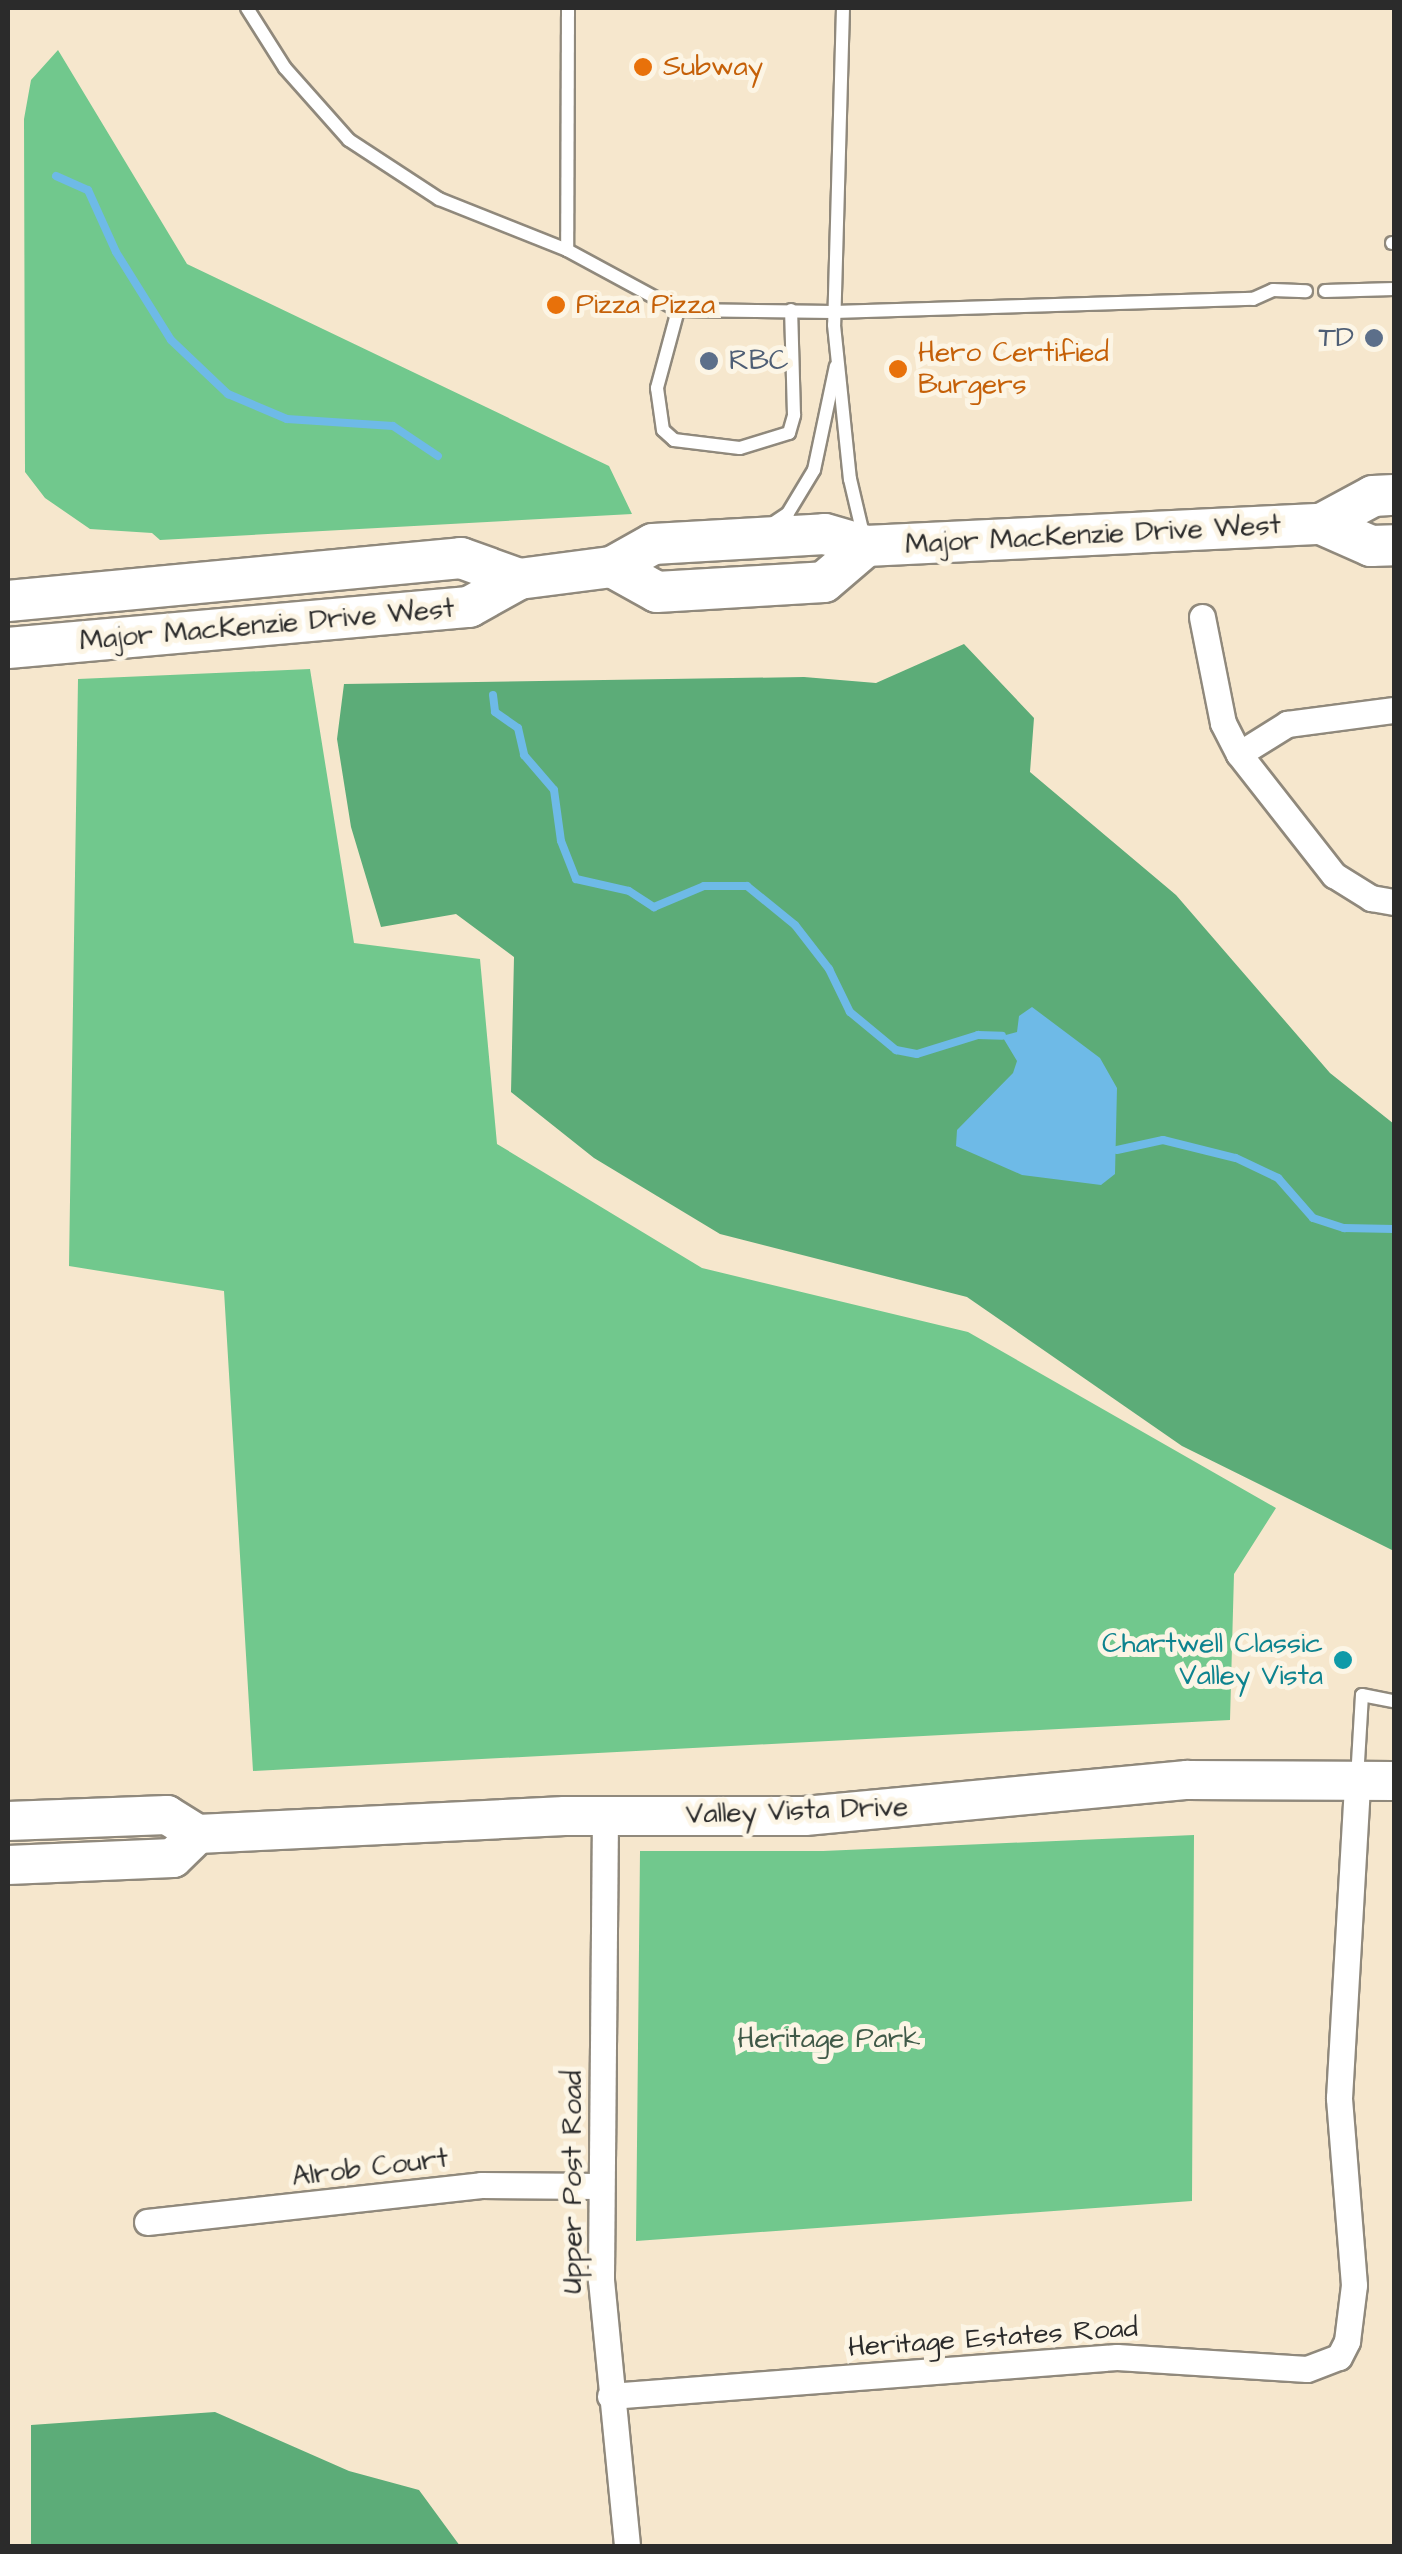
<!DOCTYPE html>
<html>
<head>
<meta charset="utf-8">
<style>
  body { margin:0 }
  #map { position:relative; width:1402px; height:2554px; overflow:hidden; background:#f6e7cd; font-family:"Architects Daughter",sans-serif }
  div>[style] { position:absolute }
  .green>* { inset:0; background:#71c88d }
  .forest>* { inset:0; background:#5cac78 }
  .water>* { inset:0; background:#6ebae7 }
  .stream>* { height:8px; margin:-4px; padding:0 4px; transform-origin:4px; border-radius:4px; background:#6ebae7 }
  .roads { filter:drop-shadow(2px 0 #90897c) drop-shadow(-2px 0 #90897c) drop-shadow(0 2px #90897c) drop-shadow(0 -2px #90897c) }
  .lane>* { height:12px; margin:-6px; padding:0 6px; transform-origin:6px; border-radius:6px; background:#fff }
  .street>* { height:25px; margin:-12.5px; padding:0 12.5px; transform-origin:12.5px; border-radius:12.5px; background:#fff }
  .secondary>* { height:38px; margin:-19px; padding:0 19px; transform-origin:19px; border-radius:19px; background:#fff }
  .primary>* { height:40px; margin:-20px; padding:0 20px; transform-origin:20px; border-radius:20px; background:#fff }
  .dots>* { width:28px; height:28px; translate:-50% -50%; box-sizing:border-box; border:5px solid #fcf5e5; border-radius:50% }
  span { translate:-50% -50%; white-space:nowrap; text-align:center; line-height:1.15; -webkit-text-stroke:10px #fcf5e5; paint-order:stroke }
  .food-label { font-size:28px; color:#c56008 }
  .left { translate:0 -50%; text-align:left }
  .service-label { font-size:28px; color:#4e5e75 }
  .right { translate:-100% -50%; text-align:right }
  .street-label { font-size:28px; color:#2b2b2b }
  .culture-label { font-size:28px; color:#0d838f }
  .park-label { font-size:28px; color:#405a48 }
  .frame { position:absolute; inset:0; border:10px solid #2b2b2b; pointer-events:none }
</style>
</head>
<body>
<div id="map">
  <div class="green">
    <i style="clip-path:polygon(58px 50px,187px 264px,609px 466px,632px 514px,160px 540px,152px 533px,90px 529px,45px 498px,25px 472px,24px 119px,31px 80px)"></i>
    <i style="clip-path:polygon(310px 669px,354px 943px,480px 959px,497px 1144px,702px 1268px,968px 1332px,1276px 1508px,1234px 1574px,1230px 1720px,253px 1771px,224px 1291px,69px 1266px,78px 679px)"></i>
    <i style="clip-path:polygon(1194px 1835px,1192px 2201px,636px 2241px,640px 1851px,823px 1851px)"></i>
  </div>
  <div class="forest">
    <i style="clip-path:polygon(964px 644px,1034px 718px,1030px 772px,1176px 895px,1330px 1073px,1394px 1124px,1394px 1551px,1182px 1446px,967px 1297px,720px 1234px,594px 1158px,511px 1092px,514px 957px,456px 914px,381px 927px,351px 827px,337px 739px,344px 684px,804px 677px,876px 683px)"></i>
    <i style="clip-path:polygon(215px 2412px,349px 2471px,419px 2490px,460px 2546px,31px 2546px,31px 2425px)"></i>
  </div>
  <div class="water">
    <i style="clip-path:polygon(1032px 1007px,1100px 1058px,1117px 1088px,1115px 1174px,1101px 1185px,1022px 1175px,956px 1146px,957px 1130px,1013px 1073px,1017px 1061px,1002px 1036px,1017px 1032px,1019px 1016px)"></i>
  </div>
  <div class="stream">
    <i style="left:56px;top:176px;width:35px;rotate:24deg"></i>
    <i style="left:88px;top:190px;width:68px;rotate:65.7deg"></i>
    <i style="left:116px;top:252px;width:104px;rotate:58deg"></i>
    <i style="left:171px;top:340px;width:79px;rotate:43.5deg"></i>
    <i style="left:228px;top:394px;width:64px;rotate:23deg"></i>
    <i style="left:287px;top:419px;width:106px;rotate:3.8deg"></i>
    <i style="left:393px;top:426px;width:54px;rotate:33.7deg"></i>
    <i style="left:493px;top:695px;width:17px;rotate:83deg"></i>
    <i style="left:495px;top:712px;width:28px;rotate:35deg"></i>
    <i style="left:518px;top:728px;width:28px;rotate:77deg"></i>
    <i style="left:524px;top:755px;width:46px;rotate:49.4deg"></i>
    <i style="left:554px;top:790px;width:51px;rotate:82.2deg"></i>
    <i style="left:561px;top:841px;width:41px;rotate:68.5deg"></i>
    <i style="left:576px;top:879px;width:54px;rotate:12.8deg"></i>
    <i style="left:629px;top:891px;width:30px;rotate:33deg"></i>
    <i style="left:654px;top:907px;width:54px;rotate:-22.8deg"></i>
    <i style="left:704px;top:886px;width:43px"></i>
    <i style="left:747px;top:886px;width:62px;rotate:39.1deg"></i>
    <i style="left:795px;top:925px;width:56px;rotate:52.3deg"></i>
    <i style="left:829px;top:969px;width:48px;rotate:64deg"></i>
    <i style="left:850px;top:1012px;width:60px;rotate:39.6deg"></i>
    <i style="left:896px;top:1050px;width:21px;rotate:11deg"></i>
    <i style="left:917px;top:1054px;width:64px;rotate:-17.3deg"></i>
    <i style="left:978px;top:1035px;width:24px;rotate:2deg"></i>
    <i style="left:1117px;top:1150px;width:47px;rotate:-12.3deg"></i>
    <i style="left:1163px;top:1140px;width:75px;rotate:13.9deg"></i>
    <i style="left:1236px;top:1158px;width:47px;rotate:25.5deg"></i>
    <i style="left:1278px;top:1178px;width:53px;rotate:48.8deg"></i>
    <i style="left:1313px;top:1218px;width:33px;rotate:18deg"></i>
    <i style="left:1344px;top:1228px;width:50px;rotate:1.1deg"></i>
  </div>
  <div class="roads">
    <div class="lane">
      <i style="left:247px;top:8px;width:71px;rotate:57.7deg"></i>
      <i style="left:285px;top:68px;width:96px;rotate:48.4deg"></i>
      <i style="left:349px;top:140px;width:108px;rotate:33.2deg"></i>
      <i style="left:439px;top:199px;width:138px;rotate:21.7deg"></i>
      <i style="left:568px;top:8px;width:242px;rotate:90.2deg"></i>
      <i style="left:567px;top:250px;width:126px;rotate:28.4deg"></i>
      <i style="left:678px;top:310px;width:156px;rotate:0.7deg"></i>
      <i style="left:834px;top:312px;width:419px;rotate:-1.8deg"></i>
      <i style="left:1253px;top:299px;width:22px;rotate:-24deg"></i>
      <i style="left:1273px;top:290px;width:33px;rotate:2deg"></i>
      <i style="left:843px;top:8px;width:317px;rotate:91.6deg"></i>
      <i style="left:834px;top:325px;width:155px;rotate:84.1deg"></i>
      <i style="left:850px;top:479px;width:61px;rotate:76.7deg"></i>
      <i style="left:1392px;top:243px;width:2px"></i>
      <i style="left:1325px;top:291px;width:69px;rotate:-1.7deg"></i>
      <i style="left:678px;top:310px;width:81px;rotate:105.1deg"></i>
      <i style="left:657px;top:388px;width:42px;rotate:81.9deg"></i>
      <i style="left:663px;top:430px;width:15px;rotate:42deg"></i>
      <i style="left:674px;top:440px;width:66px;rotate:6.9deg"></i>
      <i style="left:740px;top:448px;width:51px;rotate:-17deg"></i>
      <i style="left:789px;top:433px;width:19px;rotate:-74deg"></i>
      <i style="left:794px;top:415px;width:105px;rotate:-91.6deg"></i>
      <i style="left:769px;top:526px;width:23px;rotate:-34deg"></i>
      <i style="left:788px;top:513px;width:50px;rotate:-58.8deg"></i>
      <i style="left:814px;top:470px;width:106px;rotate:-78.1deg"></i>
      <i style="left:1357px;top:1779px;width:84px;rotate:-86.6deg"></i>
      <i style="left:1362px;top:1695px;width:33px;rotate:11deg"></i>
    </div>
    <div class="street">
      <i style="left:1202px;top:617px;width:108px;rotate:78.8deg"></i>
      <i style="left:1223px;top:723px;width:35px;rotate:63deg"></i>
      <i style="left:1239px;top:754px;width:154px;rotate:51.9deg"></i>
      <i style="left:1334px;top:875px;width:44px;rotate:31.9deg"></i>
      <i style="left:1371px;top:898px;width:23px;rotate:10deg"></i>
      <i style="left:1239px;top:754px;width:57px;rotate:-32deg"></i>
      <i style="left:1287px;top:724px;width:108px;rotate:-7.5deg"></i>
      <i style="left:605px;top:1816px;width:464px;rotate:90.5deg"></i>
      <i style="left:601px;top:2280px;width:267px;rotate:84.4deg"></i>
      <i style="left:147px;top:2222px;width:336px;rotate:-6.3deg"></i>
      <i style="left:481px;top:2185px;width:120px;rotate:0.5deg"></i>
      <i style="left:610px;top:2396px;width:508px;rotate:-4.4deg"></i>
      <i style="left:1117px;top:2357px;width:190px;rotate:3.6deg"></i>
      <i style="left:1307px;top:2369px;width:34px;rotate:-21deg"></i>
      <i style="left:1339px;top:2357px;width:18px;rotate:-63deg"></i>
      <i style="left:1347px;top:2341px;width:56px;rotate:-82.9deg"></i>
      <i style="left:1354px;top:2285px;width:188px;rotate:-94.6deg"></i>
      <i style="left:1339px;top:2098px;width:317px;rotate:-86.7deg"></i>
    </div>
    <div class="secondary">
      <i style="left:8px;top:1821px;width:159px;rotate:-2.2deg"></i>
      <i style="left:167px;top:1815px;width:36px;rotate:32deg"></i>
      <i style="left:198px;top:1834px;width:367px;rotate:-2.8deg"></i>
      <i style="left:565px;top:1816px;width:240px"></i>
      <i style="left:805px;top:1816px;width:384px;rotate:-5.4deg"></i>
      <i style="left:1187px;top:1780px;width:207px;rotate:0.3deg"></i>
      <i style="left:8px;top:1865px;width:165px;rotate:-2.4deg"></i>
      <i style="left:173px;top:1858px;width:35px;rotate:-44deg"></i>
    </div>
    <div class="primary">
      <i style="left:1321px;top:524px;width:55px;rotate:23.7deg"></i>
      <i style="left:1371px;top:546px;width:23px;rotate:-2deg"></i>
      <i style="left:612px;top:567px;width:51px;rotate:29.1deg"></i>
      <i style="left:657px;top:592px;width:167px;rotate:-3.4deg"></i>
      <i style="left:824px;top:582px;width:55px;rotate:-40.6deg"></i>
      <i style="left:8px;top:601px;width:455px;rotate:-5.4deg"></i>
      <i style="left:461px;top:558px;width:62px;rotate:19.9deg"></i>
      <i style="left:8px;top:648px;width:463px;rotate:-5.1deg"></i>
      <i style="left:469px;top:607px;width:57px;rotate:-29.2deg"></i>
      <i style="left:519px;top:579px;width:94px;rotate:-7.4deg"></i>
      <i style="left:612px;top:567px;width:47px;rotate:-29.3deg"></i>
      <i style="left:653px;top:544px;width:172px;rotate:-3.3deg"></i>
      <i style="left:825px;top:534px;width:43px;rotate:16.3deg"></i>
      <i style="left:866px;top:546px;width:456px;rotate:-2.8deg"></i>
      <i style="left:1321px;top:524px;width:59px;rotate:-28.3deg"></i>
      <i style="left:1373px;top:496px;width:21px;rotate:-3deg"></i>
    </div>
  </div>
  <div class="dots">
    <i style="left:643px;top:67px;background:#e8710a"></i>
    <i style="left:556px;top:305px;background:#e8710a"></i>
    <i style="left:1374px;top:338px;background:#5c6f8a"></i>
    <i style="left:709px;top:361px;background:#5c6f8a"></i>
    <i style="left:898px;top:369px;background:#e8710a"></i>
    <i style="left:1343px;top:1660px;background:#0f9aa8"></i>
  </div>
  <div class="food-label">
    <span class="left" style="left:663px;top:67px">Subway</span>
    <span class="left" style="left:576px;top:305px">Pizza Pizza</span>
    <span class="left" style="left:918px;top:369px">Hero Certified<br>Burgers</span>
  </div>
  <div class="service-label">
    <span class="right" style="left:1354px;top:338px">TD</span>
    <span class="left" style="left:729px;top:361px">RBC</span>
  </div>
  <div class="street-label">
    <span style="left:1093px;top:535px;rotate:-3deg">Major MacKenzie Drive West</span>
    <span style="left:267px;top:625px;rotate:-5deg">Major MacKenzie Drive West</span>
    <span style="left:797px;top:1811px;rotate:-2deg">Valley Vista Drive</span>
    <span style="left:370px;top:2168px;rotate:-7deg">Alrob Court</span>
    <span style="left:573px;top:2182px;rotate:-90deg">Upper Post Road</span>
    <span style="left:993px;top:2338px;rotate:-4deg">Heritage Estates Road</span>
  </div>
  <div class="culture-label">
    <span class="right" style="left:1323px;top:1660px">Chartwell Classic<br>Valley Vista</span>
  </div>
  <div class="park-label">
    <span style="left:829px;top:2039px">Heritage Park</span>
  </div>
  <div class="frame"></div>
</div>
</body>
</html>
